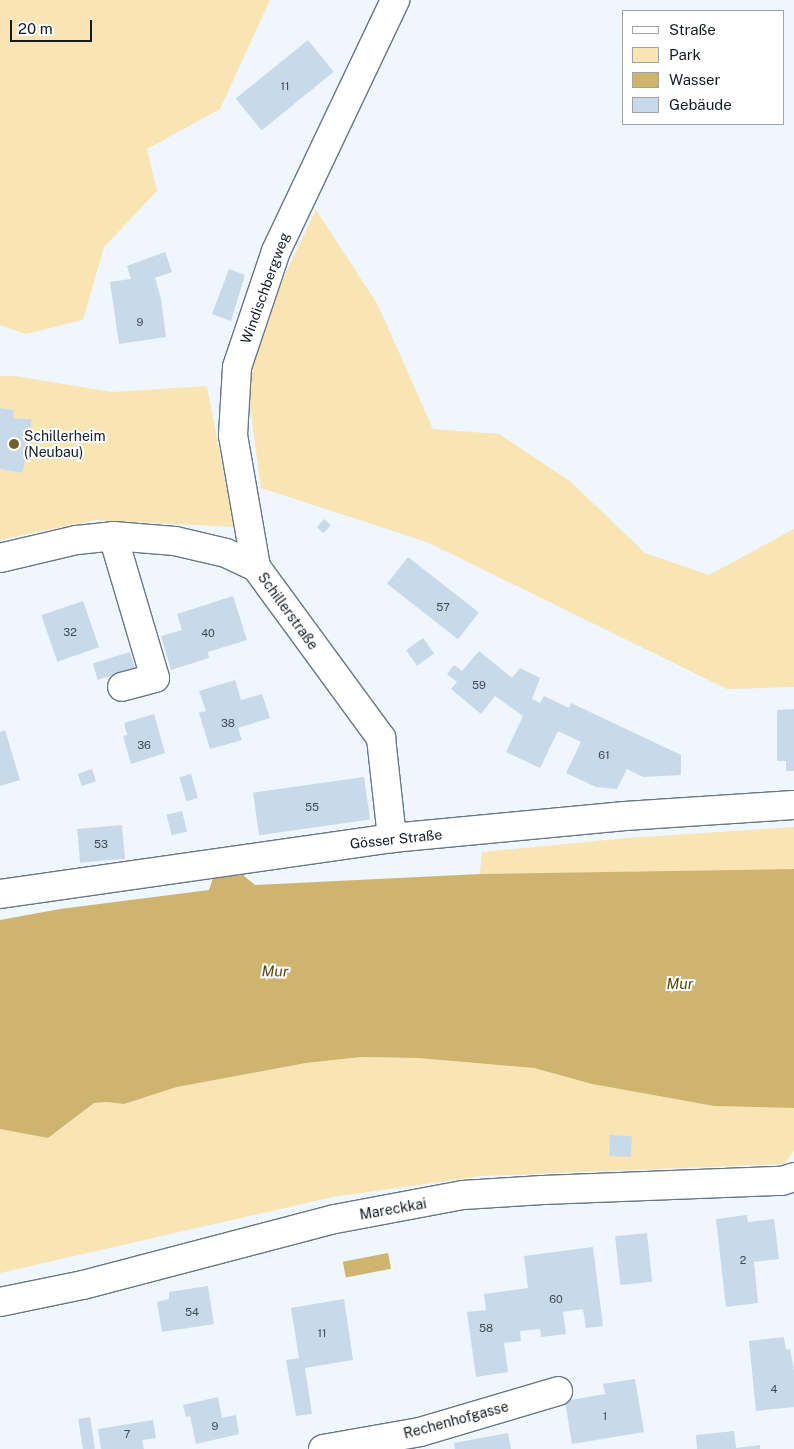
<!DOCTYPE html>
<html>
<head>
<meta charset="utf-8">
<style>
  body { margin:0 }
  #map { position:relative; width:794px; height:1449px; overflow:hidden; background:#eff6fd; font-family:"Public Sans",sans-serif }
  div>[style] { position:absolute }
  .green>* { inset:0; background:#f9e5b4 }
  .water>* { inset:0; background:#cfb46f; transform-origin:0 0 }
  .building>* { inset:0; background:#c8d9e9; transform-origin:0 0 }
  .roads { filter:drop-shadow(1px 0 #677786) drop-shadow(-1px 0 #677786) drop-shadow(0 1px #677786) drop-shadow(0 -1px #677786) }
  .minor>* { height:28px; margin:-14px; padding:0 14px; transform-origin:14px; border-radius:14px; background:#fff }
  .dots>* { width:14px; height:14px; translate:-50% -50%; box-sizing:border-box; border:2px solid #fff; border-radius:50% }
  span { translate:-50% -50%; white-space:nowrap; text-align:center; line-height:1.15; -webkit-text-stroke:4px #fff; paint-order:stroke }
  .number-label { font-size:11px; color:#414a52 }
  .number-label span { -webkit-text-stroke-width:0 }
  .street-label { font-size:14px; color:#141a20 }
  .poi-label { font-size:14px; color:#141a20 }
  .left { translate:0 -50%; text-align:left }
  .water-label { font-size:15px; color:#59450f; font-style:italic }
  .legend { position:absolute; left:622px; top:10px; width:162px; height:115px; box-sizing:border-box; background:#fff; border:1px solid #a1a3a6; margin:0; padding:6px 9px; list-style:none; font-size:15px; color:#141a20 }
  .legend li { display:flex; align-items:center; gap:10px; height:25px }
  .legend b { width:25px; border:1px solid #a1a3a6 }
  .scale { position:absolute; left:10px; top:20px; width:82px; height:22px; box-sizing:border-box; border:2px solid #141a20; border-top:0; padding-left:6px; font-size:15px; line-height:18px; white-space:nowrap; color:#141a20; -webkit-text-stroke:4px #fff; paint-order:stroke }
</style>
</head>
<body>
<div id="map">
  <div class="green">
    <i style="clip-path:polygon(0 0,270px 0,220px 109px,147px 149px,157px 191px,104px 247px,83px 320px,26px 334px,0 325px)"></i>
    <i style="clip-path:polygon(316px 210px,378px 305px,433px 429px,499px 434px,571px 482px,645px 553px,709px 575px,794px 529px,794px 687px,727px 689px,427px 542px,261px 488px,246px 378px,285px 274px)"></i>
    <i style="clip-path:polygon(0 376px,15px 376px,112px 392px,207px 386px,234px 527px,95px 520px,0 540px,0 469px,23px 473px,32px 419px,13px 418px,14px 410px,0 408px)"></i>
    <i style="clip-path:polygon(794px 827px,794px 869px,480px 874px,482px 852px,627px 838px)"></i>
    <i style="clip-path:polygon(361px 1057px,418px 1058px,534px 1068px,592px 1084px,714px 1106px,794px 1108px,794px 1151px,784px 1164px,482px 1176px,333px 1197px,0 1273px,0 1129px,48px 1138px,94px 1103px,106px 1102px,124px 1104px,177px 1087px,306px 1063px)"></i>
  </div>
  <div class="water">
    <i style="clip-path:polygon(794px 869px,794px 1108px,714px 1106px,592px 1084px,534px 1068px,418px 1058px,361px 1057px,306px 1063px,177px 1087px,124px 1104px,106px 1102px,94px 1103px,48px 1138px,0 1129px,0 920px,60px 909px,209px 890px,213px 878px,243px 875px,255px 885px,480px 874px)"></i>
    <i style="left:388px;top:1253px;width:16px;height:46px;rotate:79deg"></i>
  </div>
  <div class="building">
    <i style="left:308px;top:40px;width:41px;height:93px;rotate:51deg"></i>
    <i style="clip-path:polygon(165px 252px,172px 272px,155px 278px,161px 299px,166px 337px,119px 344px,110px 282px,131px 279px,127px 266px)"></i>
    <i style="clip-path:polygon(229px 269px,245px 275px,231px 321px,212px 314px)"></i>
    <i style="clip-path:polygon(0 408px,14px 410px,13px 418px,32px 419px,23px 473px,0 469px)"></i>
    <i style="left:324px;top:519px;width:9px;height:11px;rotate:41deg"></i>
    <i style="left:408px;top:557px;width:90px;height:34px;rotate:38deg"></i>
    <i style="clip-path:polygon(233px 596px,247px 640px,208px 652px,209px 658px,171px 670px,161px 636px,182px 630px,177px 614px)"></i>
    <i style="left:83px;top:601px;width:49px;height:44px;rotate:71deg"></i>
    <i style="left:423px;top:638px;width:19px;height:21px;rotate:54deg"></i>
    <i style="clip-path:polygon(479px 651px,512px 678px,520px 668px,540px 678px,532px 699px,540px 703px,544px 696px,569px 708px,571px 703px,681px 755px,681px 775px,643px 777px,627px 769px,617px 789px,596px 787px,566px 773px,581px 742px,558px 731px,540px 768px,506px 752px,523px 716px,495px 696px,481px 714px,451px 689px,457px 682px,447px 674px,454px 665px,462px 671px)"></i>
    <i style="left:130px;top:652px;width:17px;height:39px;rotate:73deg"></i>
    <i style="clip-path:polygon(235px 680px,241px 700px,262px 694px,270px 718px,238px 728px,242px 740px,210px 749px,199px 713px,206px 711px,199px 691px)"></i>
    <i style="clip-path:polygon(794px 709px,794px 771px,786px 771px,786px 761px,777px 761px,777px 710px)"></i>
    <i style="clip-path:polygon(154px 714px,165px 753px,131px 764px,123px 736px,127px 735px,124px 723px)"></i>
    <i style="clip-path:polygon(5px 730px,20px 780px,0 786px,0 732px)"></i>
    <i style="left:92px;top:769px;width:13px;height:15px;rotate:72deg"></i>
    <i style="left:191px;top:774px;width:25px;height:12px;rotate:74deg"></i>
    <i style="left:364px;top:777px;width:43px;height:112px;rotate:82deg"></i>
    <i style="left:182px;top:811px;width:21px;height:16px;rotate:76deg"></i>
    <i style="left:122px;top:825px;width:34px;height:45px;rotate:85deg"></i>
    <i style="left:610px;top:1135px;width:22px;height:21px;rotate:3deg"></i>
    <i style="clip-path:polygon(747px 1215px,748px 1222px,774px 1219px,779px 1259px,754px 1262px,758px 1303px,726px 1307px,716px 1219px)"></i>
    <i style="left:647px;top:1233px;width:49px;height:32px;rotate:84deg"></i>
    <i style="clip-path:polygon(593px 1247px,603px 1326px,586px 1328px,583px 1309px,563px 1312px,566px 1334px,541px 1337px,540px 1329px,520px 1331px,521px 1341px,504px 1343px,508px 1372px,476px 1377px,467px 1312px,486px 1310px,484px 1294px,528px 1288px,524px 1256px)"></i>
    <i style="clip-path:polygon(208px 1286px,214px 1324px,162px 1332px,157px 1302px,169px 1299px,169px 1292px)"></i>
    <i style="clip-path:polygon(344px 1299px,353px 1360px,305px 1368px,312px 1414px,296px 1416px,286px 1360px,299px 1358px,291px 1308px)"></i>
    <i style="clip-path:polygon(784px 1337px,786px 1350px,790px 1349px,794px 1371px,794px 1407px,756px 1411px,749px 1341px)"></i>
    <i style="clip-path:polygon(635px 1379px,644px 1432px,572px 1444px,565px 1401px,605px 1394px,603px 1384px)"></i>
    <i style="clip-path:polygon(218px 1397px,222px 1418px,236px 1415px,239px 1434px,196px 1444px,190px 1416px,186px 1417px,183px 1405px)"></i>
    <i style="left:90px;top:1417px;width:32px;height:12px;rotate:81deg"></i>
    <i style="clip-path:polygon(153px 1420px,156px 1438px,142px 1440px,144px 1449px,101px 1449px,98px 1429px)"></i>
    <i style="clip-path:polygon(734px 1431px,736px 1448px,760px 1445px,760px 1449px,697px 1449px,696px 1435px)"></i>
    <i style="clip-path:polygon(508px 1433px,511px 1449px,455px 1449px,454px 1443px)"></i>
  </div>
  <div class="roads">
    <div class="minor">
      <i style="left:113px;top:536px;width:148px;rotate:73.5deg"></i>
      <i style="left:155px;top:678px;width:34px;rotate:165deg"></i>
      <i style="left:0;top:558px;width:79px;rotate:-13.2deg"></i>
      <i style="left:77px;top:540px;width:36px;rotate:-6deg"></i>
      <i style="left:113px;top:536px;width:62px;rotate:4.6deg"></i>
      <i style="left:175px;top:541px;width:52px;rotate:13.2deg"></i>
      <i style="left:226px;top:553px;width:33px;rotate:25deg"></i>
      <i style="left:256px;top:567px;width:212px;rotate:53.8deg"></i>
      <i style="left:381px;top:738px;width:101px;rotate:83.7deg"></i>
      <i style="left:256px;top:567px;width:134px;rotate:-99.9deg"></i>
      <i style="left:233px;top:435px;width:68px;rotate:-86.6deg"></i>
      <i style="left:237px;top:367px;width:122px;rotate:-71.4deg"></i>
      <i style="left:276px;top:251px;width:278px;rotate:-64.6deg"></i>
      <i style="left:0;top:894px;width:396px;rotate:-8.1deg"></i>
      <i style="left:392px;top:838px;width:234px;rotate:-5.4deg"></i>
      <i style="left:625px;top:816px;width:169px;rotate:-3.7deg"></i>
      <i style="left:0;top:1302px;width:85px;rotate:-11.6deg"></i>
      <i style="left:83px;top:1285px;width:260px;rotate:-14.7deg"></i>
      <i style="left:335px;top:1219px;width:130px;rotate:-10.6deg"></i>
      <i style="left:463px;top:1195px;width:80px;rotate:-3.6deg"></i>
      <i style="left:543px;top:1190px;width:239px;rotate:-2.2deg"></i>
      <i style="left:782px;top:1181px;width:13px;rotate:-18deg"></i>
      <i style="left:323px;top:1449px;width:98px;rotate:-9.9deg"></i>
      <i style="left:420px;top:1432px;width:144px;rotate:-16.5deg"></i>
    </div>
  </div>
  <div class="dots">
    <i style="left:14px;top:444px;background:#735f2e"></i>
  </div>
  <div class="number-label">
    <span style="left:285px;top:86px">11</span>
    <span style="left:140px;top:322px">9</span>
    <span style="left:443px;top:607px">57</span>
    <span style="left:70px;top:632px">32</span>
    <span style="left:208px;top:633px">40</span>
    <span style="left:479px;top:685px">59</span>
    <span style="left:228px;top:723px">38</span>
    <span style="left:144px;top:745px">36</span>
    <span style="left:604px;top:755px">61</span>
    <span style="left:312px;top:807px">55</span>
    <span style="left:101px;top:844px">53</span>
    <span style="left:743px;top:1260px">2</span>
    <span style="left:556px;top:1299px">60</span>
    <span style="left:192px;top:1312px">54</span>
    <span style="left:486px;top:1328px">58</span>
    <span style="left:322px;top:1333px">11</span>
    <span style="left:774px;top:1389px">4</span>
    <span style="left:605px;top:1416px">1</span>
    <span style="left:215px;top:1426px">9</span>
    <span style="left:127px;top:1434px">7</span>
  </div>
  <div class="street-label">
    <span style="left:265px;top:288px;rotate:-70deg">Windischbergweg</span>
    <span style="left:288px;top:611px;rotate:54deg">Schillerstraße</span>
    <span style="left:396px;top:839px;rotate:-6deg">Gösser Straße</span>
    <span style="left:393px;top:1209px;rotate:-10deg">Mareckkai</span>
    <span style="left:456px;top:1420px;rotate:-15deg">Rechenhofgasse</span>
  </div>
  <div class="poi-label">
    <span class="left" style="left:24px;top:444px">Schillerheim<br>(Neubau)</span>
  </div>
  <div class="water-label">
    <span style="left:275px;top:971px;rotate:1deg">Mur</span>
    <span style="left:680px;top:984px">Mur</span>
  </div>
  <ul class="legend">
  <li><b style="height:6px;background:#fff"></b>Straße</li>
  <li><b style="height:14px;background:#f9e5b4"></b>Park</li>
  <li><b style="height:14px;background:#cfb46f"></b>Wasser</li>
  <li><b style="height:14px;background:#c8d9e9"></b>Gebäude</li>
  </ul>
  <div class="scale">20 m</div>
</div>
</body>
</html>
